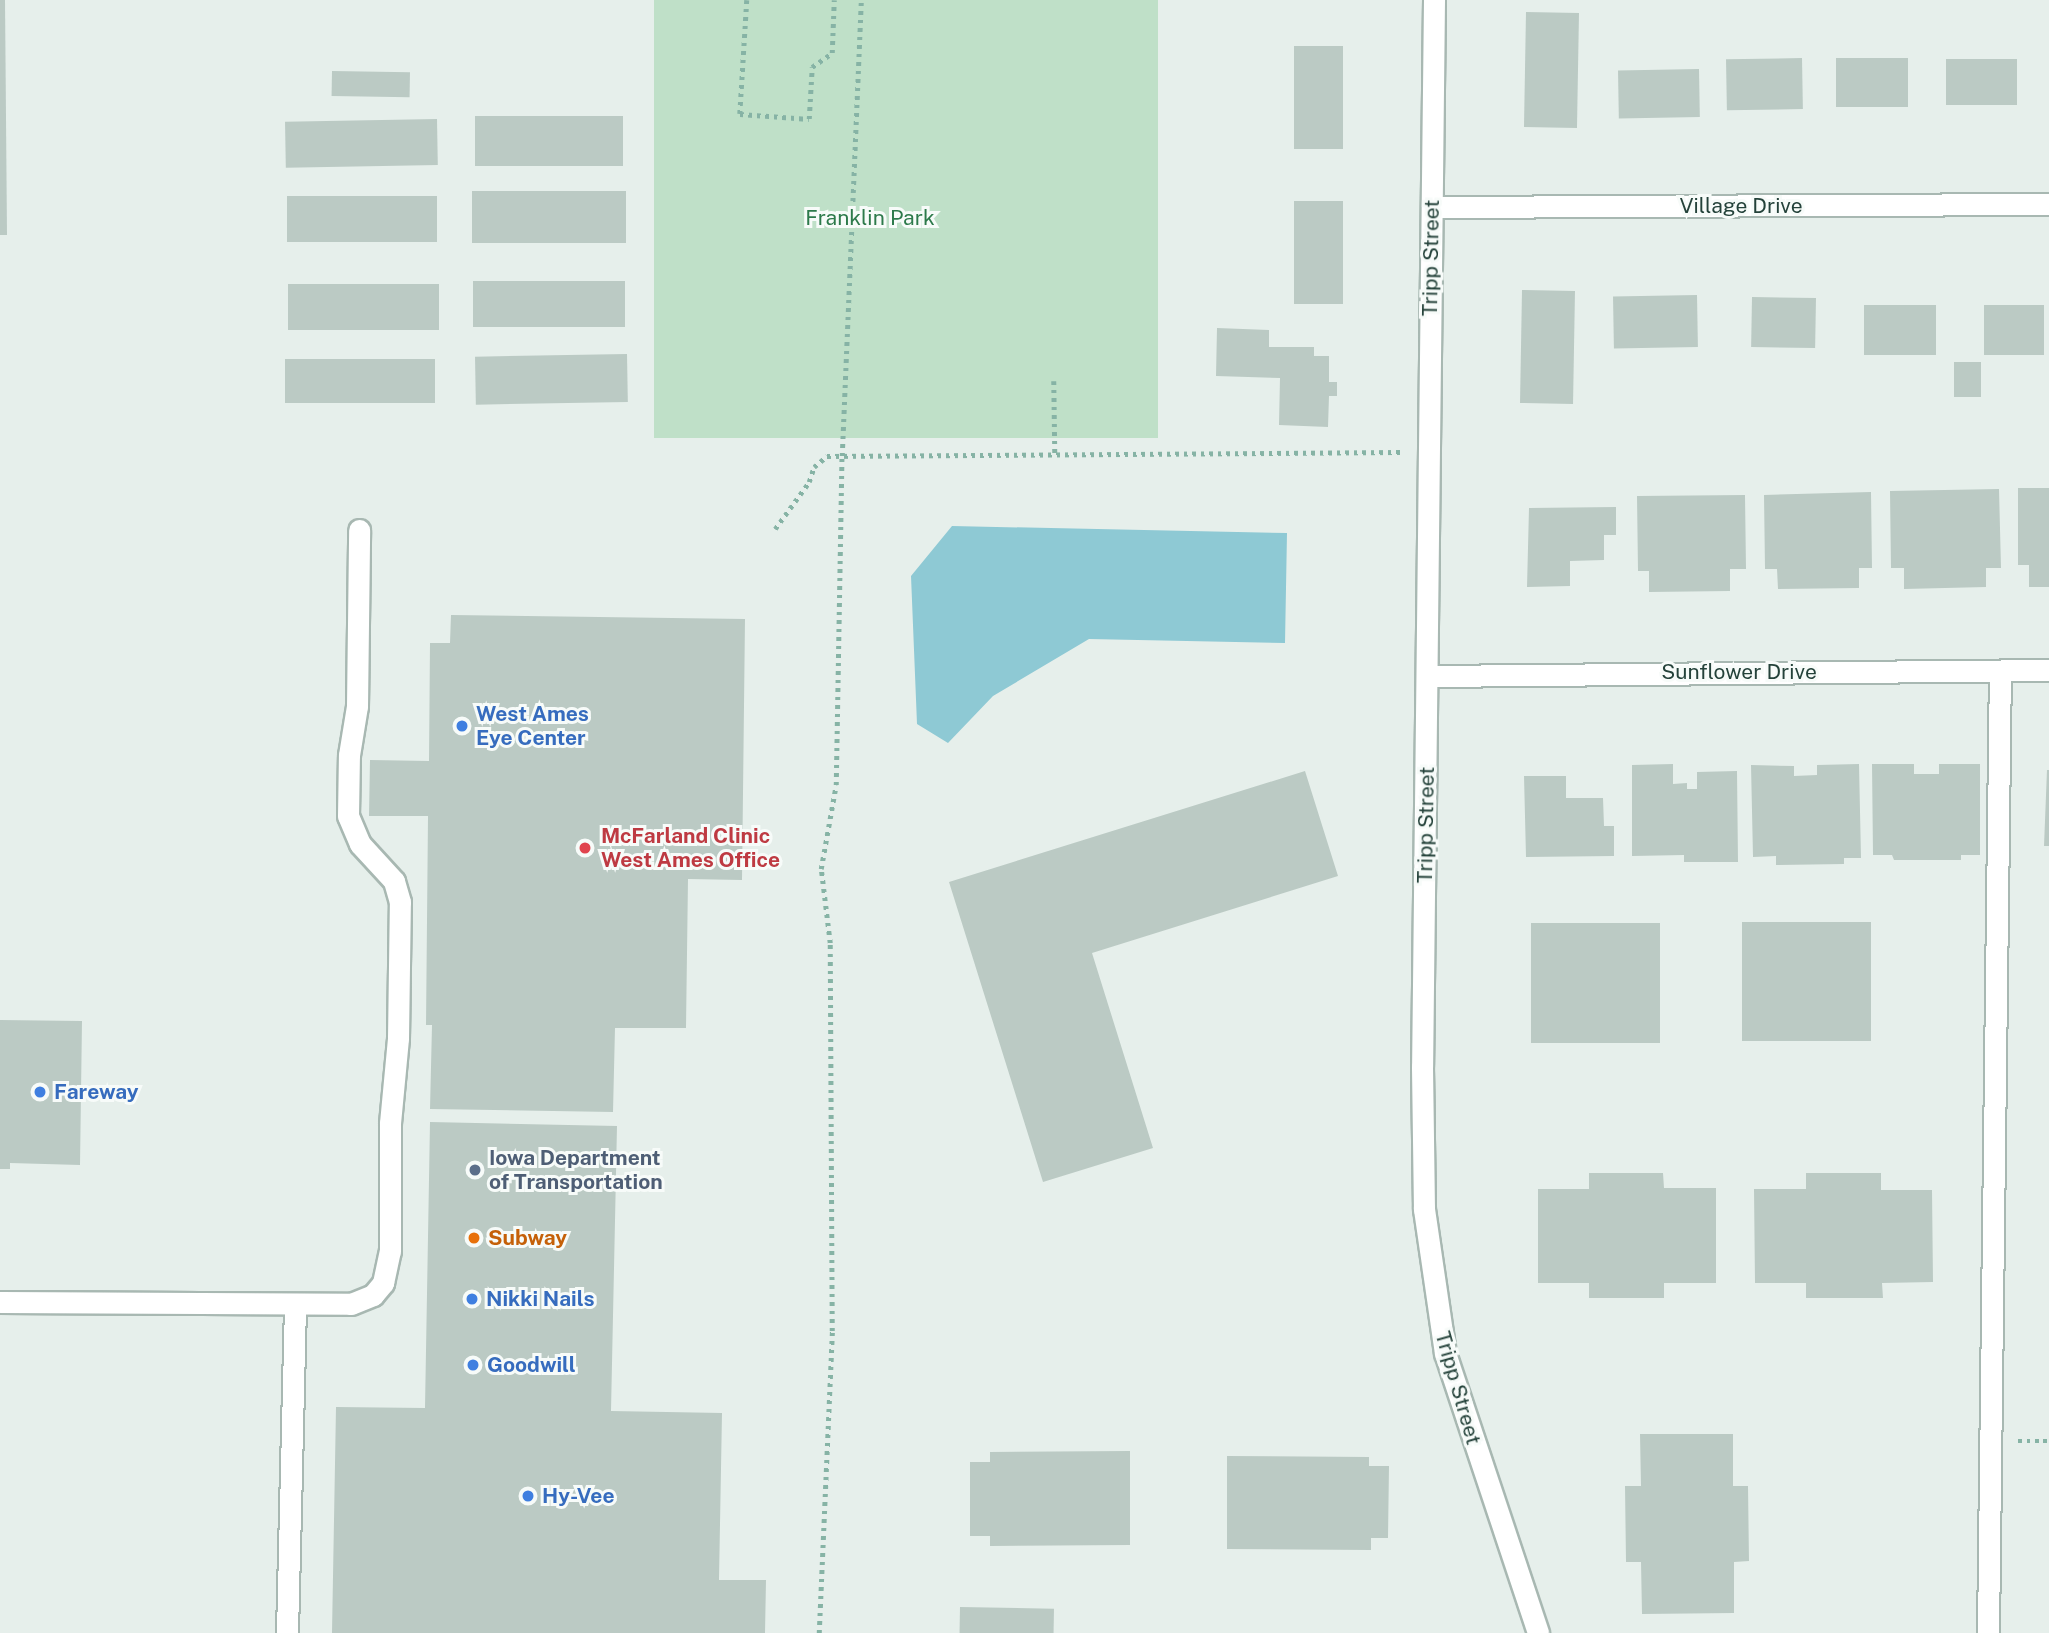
<!DOCTYPE html>
<html>
<head>
<meta charset="utf-8">
<style>
  body { margin:0 }
  #map { position:relative; width:2049px; height:1633px; overflow:hidden; background:#e6efeb; font-family:"Public Sans",sans-serif }
  div>[style] { position:absolute }
  .green>* { inset:0; background:#bfe0c8; transform-origin:0 0 }
  .water>* { inset:0; background:#8ec9d4 }
  .building>* { inset:0; background:#bbcac4; transform-origin:0 0 }
  .path>* { height:4.5px; margin-top:-2.25px; transform-origin:0; background:repeating-linear-gradient(90deg,#86b3a5 0 3.5px,transparent 0 8.5px) }
  .roads { filter:drop-shadow(2px 0 #a8b8b2) drop-shadow(-2px 0 #a8b8b2) drop-shadow(0 2px #a8b8b2) drop-shadow(0 -2px #a8b8b2) }
  .service>* { height:21px; margin:-10.5px; padding:0 10.5px; transform-origin:10.5px; border-radius:10.5px; background:#fff }
  .minor>* { height:21px; margin:-10.5px; padding:0 10.5px; transform-origin:10.5px; border-radius:10.5px; background:#fff }
  .dots>* { width:19px; height:19px; translate:-50% -50%; box-sizing:border-box; border:4px solid #f7fbf9; border-radius:50% }
  span { translate:-50% -50%; white-space:nowrap; text-align:center; line-height:1.15; -webkit-text-stroke:6px #f7fbf9; paint-order:stroke }
  .street-label { font-size:21px; color:#24423a }
  .park-label { font-size:21px; color:#2d7a4b }
  .shop-label { font-size:21px; color:#366cbe; font-weight:700 }
  .left { translate:0 -50%; text-align:left }
  .health-label { font-size:21px; color:#be3a42; font-weight:700 }
  .service-label { font-size:21px; color:#4e5e75; font-weight:700 }
  .food-label { font-size:21px; color:#c56008; font-weight:700 }
</style>
</head>
<body>
<div id="map">
  <div class="green">
    <i style="left:654px;top:0;width:504px;height:438px"></i>
  </div>
  <div class="water">
    <i style="clip-path:polygon(952px 526px,1287px 533px,1285px 643px,1089px 639px,993px 696px,948px 743px,917px 724px,911px 576px)"></i>
  </div>
  <div class="building">
    <i style="clip-path:polygon(0 0,5px 0,7px 235px,0 235px)"></i>
    <i style="left:1526px;top:12px;width:53px;height:115px;rotate:1deg"></i>
    <i style="left:1294px;top:46px;width:49px;height:103px"></i>
    <i style="left:1802px;top:58px;width:51px;height:76px;rotate:89deg"></i>
    <i style="left:1836px;top:58px;width:72px;height:49px"></i>
    <i style="left:2017px;top:59px;width:46px;height:71px;rotate:90deg"></i>
    <i style="left:1699px;top:69px;width:48px;height:81px;rotate:89deg"></i>
    <i style="left:332px;top:71px;width:78px;height:25px;rotate:1deg"></i>
    <i style="left:475px;top:116px;width:148px;height:50px"></i>
    <i style="left:437px;top:119px;width:46px;height:152px;rotate:89deg"></i>
    <i style="left:472px;top:191px;width:154px;height:52px"></i>
    <i style="left:287px;top:196px;width:150px;height:46px"></i>
    <i style="left:1294px;top:201px;width:49px;height:103px"></i>
    <i style="left:625px;top:281px;width:46px;height:152px;rotate:90deg"></i>
    <i style="left:288px;top:284px;width:151px;height:46px"></i>
    <i style="left:1522px;top:290px;width:53px;height:113px;rotate:1deg"></i>
    <i style="left:1697px;top:295px;width:52px;height:84px;rotate:89deg"></i>
    <i style="left:1752px;top:297px;width:64px;height:50px;rotate:1deg"></i>
    <i style="left:1936px;top:305px;width:50px;height:72px;rotate:90deg"></i>
    <i style="left:2044px;top:305px;width:50px;height:60px;rotate:90deg"></i>
    <i style="clip-path:polygon(1217px 328px,1269px 330px,1269px 347px,1314px 347px,1314px 356px,1329px 356px,1329px 382px,1337px 382px,1337px 396px,1329px 396px,1328px 427px,1279px 425px,1280px 378px,1216px 376px)"></i>
    <i style="left:627px;top:354px;width:48px;height:152px;rotate:89deg"></i>
    <i style="left:285px;top:359px;width:150px;height:44px"></i>
    <i style="left:1954px;top:362px;width:27px;height:35px"></i>
    <i style="clip-path:polygon(2018px 488px,2049px 488px,2049px 587px,2029px 587px,2029px 565px,2018px 565px)"></i>
    <i style="clip-path:polygon(1999px 489px,2001px 568px,1986px 568px,1986px 587px,1904px 589px,1904px 568px,1891px 568px,1890px 491px)"></i>
    <i style="clip-path:polygon(1871px 492px,1872px 568px,1859px 568px,1859px 588px,1778px 589px,1777px 569px,1765px 569px,1764px 495px)"></i>
    <i style="clip-path:polygon(1745px 495px,1746px 569px,1730px 569px,1730px 591px,1649px 592px,1649px 571px,1638px 571px,1637px 496px)"></i>
    <i style="clip-path:polygon(1616px 507px,1616px 535px,1604px 535px,1604px 560px,1570px 561px,1570px 586px,1527px 587px,1529px 508px)"></i>
    <i style="clip-path:polygon(451px 615px,745px 619px,742px 880px,688px 879px,686px 1028px,615px 1028px,613px 1112px,430px 1109px,432px 1025px,426px 1025px,428px 816px,369px 816px,370px 760px,429px 761px,430px 643px,450px 643px)"></i>
    <i style="clip-path:polygon(1673px 764px,1673px 784px,1687px 783px,1687px 789px,1697px 789px,1697px 772px,1737px 771px,1738px 862px,1684px 862px,1684px 855px,1632px 856px,1632px 765px)"></i>
    <i style="clip-path:polygon(1859px 764px,1861px 858px,1844px 858px,1844px 864px,1776px 865px,1776px 856px,1753px 857px,1751px 765px,1794px 766px,1794px 776px,1817px 775px,1817px 765px)"></i>
    <i style="clip-path:polygon(1872px 764px,1914px 764px,1914px 774px,1939px 774px,1939px 764px,1980px 764px,1980px 855px,1961px 855px,1961px 860px,1894px 860px,1892px 855px,1873px 855px)"></i>
    <i style="clip-path:polygon(2047px 770px,2049px 770px,2049px 846px,2044px 846px)"></i>
    <i style="clip-path:polygon(1305px 771px,1338px 876px,1092px 953px,1153px 1148px,1043px 1182px,949px 882px)"></i>
    <i style="clip-path:polygon(1524px 776px,1566px 776px,1566px 798px,1603px 798px,1604px 826px,1614px 826px,1614px 856px,1526px 857px)"></i>
    <i style="left:1742px;top:922px;width:129px;height:119px"></i>
    <i style="left:1660px;top:923px;width:120px;height:129px;rotate:90deg"></i>
    <i style="clip-path:polygon(0 1020px,82px 1021px,80px 1165px,10px 1163px,10px 1169px,0 1169px)"></i>
    <i style="clip-path:polygon(430px 1122px,617px 1126px,611px 1411px,722px 1413px,719px 1580px,766px 1580px,765px 1633px,332px 1633px,336px 1407px,425px 1408px)"></i>
    <i style="clip-path:polygon(1589px 1173px,1663px 1173px,1664px 1188px,1716px 1188px,1716px 1283px,1664px 1283px,1664px 1298px,1589px 1298px,1589px 1283px,1538px 1283px,1538px 1189px,1589px 1189px)"></i>
    <i style="clip-path:polygon(1806px 1173px,1881px 1173px,1881px 1190px,1932px 1190px,1933px 1282px,1882px 1283px,1883px 1298px,1806px 1298px,1806px 1283px,1755px 1283px,1754px 1189px,1806px 1189px)"></i>
    <i style="clip-path:polygon(1640px 1434px,1733px 1434px,1733px 1486px,1748px 1486px,1749px 1561px,1734px 1562px,1734px 1613px,1642px 1614px,1641px 1562px,1626px 1562px,1625px 1486px,1641px 1486px)"></i>
    <i style="clip-path:polygon(1130px 1451px,1130px 1545px,990px 1546px,990px 1536px,970px 1536px,970px 1462px,990px 1462px,990px 1452px)"></i>
    <i style="clip-path:polygon(1227px 1456px,1369px 1457px,1369px 1466px,1389px 1466px,1388px 1538px,1371px 1538px,1371px 1550px,1227px 1549px)"></i>
    <i style="left:960px;top:1607px;width:94px;height:26px;rotate:1deg"></i>
  </div>
  <div class="path">
    <i style="left:747px;top:0;width:114px;rotate:93.5deg"></i>
    <i style="left:740px;top:114px;width:69px;rotate:4.1deg"></i>
    <i style="left:809px;top:119px;width:52px;rotate:-86.7deg"></i>
    <i style="left:812px;top:67px;width:24px;rotate:-35deg"></i>
    <i style="left:832px;top:53px;width:53px;rotate:-87.8deg"></i>
    <i style="left:1054px;top:381px;width:74px;rotate:89.2deg"></i>
    <i style="left:775px;top:529px;width:58px;rotate:-54.1deg"></i>
    <i style="left:809px;top:482px;width:16px;rotate:-72deg"></i>
    <i style="left:814px;top:467px;width:17px;rotate:-40deg"></i>
    <i style="left:827px;top:456px;width:573px;rotate:-0.4deg"></i>
    <i style="left:2018px;top:1441px;width:31px"></i>
    <i style="left:819px;top:1633px;width:302px;rotate:-87.5deg"></i>
    <i style="left:832px;top:1331px;width:388px;rotate:-90.3deg"></i>
    <i style="left:830px;top:943px;width:75px;rotate:-96.9deg"></i>
    <i style="left:821px;top:869px;width:85px;rotate:-79.9deg"></i>
    <i style="left:836px;top:785px;width:329px;rotate:-89deg"></i>
    <i style="left:842px;top:456px;width:456px;rotate:-87.6deg"></i>
  </div>
  <div class="roads">
    <div class="service">
      <i style="left:0;top:1302px;width:351px;rotate:0.3deg"></i>
      <i style="left:351px;top:1304px;width:24px;rotate:-22deg"></i>
      <i style="left:373px;top:1295px;width:16px;rotate:-50deg"></i>
      <i style="left:383px;top:1283px;width:33px;rotate:-78deg"></i>
      <i style="left:390px;top:1251px;width:128px;rotate:-90deg"></i>
      <i style="left:390px;top:1123px;width:85px;rotate:-84.6deg"></i>
      <i style="left:398px;top:1038px;width:136px;rotate:-89.2deg"></i>
      <i style="left:400px;top:902px;width:22px;rotate:-106deg"></i>
      <i style="left:394px;top:881px;width:50px;rotate:-132.6deg"></i>
      <i style="left:360px;top:844px;width:30px;rotate:-113deg"></i>
      <i style="left:348px;top:816px;width:61px;rotate:-89.1deg"></i>
      <i style="left:349px;top:755px;width:50px;rotate:-80.7deg"></i>
      <i style="left:357px;top:706px;width:176px;rotate:-89.3deg"></i>
      <i style="left:287px;top:1633px;width:327px;rotate:-88.6deg"></i>
      <i style="left:1988px;top:1633px;width:962px;rotate:-89.29deg"></i>
    </div>
    <div class="minor">
      <i style="left:1434px;top:0;width:1067px;rotate:90.64deg"></i>
      <i style="left:1422px;top:1067px;width:142px;rotate:89.2deg"></i>
      <i style="left:1424px;top:1209px;width:146px;rotate:81.7deg"></i>
      <i style="left:1445px;top:1353px;width:295px;rotate:71.6deg"></i>
      <i style="left:1432px;top:207px;width:617px;rotate:-0.28deg"></i>
      <i style="left:1429px;top:676px;width:620px;rotate:-0.55deg"></i>
    </div>
  </div>
  <div class="dots">
    <i style="left:462px;top:726px;background:#3f7fe0"></i>
    <i style="left:585px;top:848px;background:#e0444e"></i>
    <i style="left:40px;top:1092px;background:#3f7fe0"></i>
    <i style="left:475px;top:1170px;background:#5c6f8a"></i>
    <i style="left:474px;top:1238px;background:#e8710a"></i>
    <i style="left:472px;top:1299px;background:#3f7fe0"></i>
    <i style="left:473px;top:1365px;background:#3f7fe0"></i>
    <i style="left:528px;top:1496px;background:#3f7fe0"></i>
  </div>
  <div class="street-label">
    <span style="left:1741px;top:206px">Village Drive</span>
    <span style="left:1431px;top:258px;rotate:-89deg">Tripp Street</span>
    <span style="left:1739px;top:672px">Sunflower Drive</span>
    <span style="left:1426px;top:825px;rotate:-89deg">Tripp Street</span>
    <span style="left:1458px;top:1388px;rotate:74deg">Tripp Street</span>
  </div>
  <div class="park-label">
    <span style="left:870px;top:218px">Franklin Park</span>
  </div>
  <div class="shop-label">
    <span class="left" style="left:476px;top:726px">West Ames<br>Eye Center</span>
    <span class="left" style="left:54px;top:1092px">Fareway</span>
    <span class="left" style="left:486px;top:1299px">Nikki Nails</span>
    <span class="left" style="left:487px;top:1365px">Goodwill</span>
    <span class="left" style="left:542px;top:1496px">Hy-Vee</span>
  </div>
  <div class="health-label">
    <span class="left" style="left:601px;top:848px">McFarland Clinic<br>West Ames Office</span>
  </div>
  <div class="service-label">
    <span class="left" style="left:489px;top:1170px">Iowa Department<br>of Transportation</span>
  </div>
  <div class="food-label">
    <span class="left" style="left:488px;top:1238px">Subway</span>
  </div>
</div>
</body>
</html>
